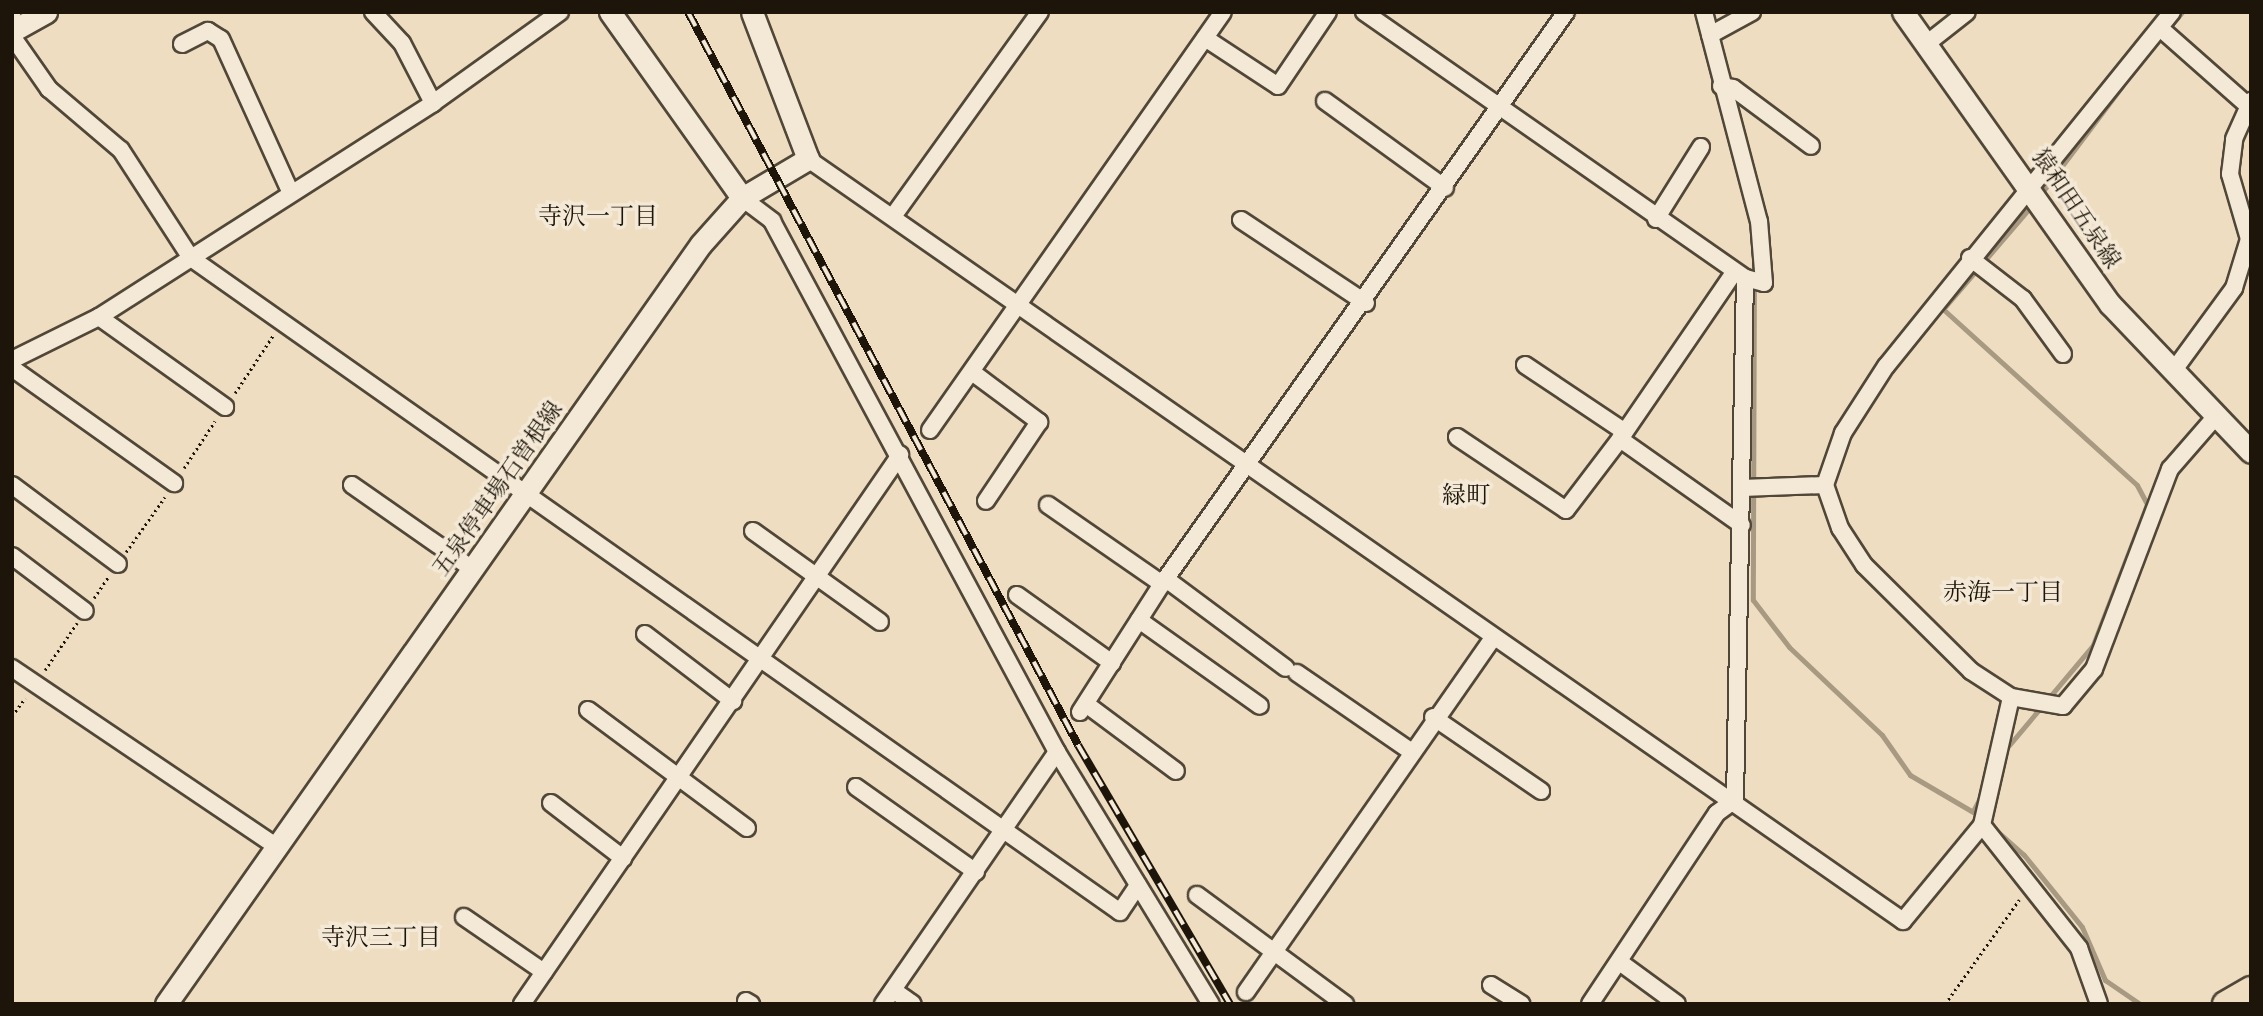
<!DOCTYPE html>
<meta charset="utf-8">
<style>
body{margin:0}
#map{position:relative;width:2263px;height:1016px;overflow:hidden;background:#eeddc0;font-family:"IM FELL Double Pica","Noto Serif JP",serif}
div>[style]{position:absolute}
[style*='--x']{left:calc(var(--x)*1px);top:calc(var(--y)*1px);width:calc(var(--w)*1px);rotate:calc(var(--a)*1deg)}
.stream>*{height:5px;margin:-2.5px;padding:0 2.5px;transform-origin:2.5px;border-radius:2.5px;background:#a79982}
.path>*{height:2.5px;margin-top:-1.25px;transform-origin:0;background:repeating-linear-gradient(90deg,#1d150a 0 2px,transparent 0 5.5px)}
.roads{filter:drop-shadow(2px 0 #514738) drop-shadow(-2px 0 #514738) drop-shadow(0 2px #514738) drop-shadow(0 -2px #514738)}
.street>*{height:16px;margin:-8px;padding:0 8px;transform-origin:8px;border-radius:8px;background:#f4e9d6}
.secondary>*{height:21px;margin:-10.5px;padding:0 10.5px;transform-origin:10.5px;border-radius:10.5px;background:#f4e9d6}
.primary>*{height:24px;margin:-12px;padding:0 12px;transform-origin:12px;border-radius:12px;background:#eeddc0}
.rail>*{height:8px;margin-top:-4px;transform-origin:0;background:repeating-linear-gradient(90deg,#f4e9d6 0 16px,#1d150a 0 32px);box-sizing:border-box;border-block:2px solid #1d150a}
span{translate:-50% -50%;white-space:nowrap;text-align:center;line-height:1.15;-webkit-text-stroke:7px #f4e9d6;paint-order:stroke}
.street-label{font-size:23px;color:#1d150a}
.neighbourhood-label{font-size:24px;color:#1d150a}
.frame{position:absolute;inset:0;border:14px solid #1d150a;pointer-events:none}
</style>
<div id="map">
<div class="stream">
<i style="--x:1696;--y:12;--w:76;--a:75.6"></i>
<i style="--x:2170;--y:26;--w:18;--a:-49"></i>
<i style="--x:2040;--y:195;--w:136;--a:-53"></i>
<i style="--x:1754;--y:258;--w:342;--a:90.2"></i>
<i style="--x:1753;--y:600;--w:59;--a:52.5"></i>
<i style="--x:1789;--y:647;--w:128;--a:43.4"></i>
<i style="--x:1882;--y:735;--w:49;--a:55"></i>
<i style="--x:1910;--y:775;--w:81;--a:30.4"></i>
<i style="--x:2005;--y:750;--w:137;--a:-50"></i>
<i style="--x:2093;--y:645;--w:151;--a:-69"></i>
<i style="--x:2147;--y:504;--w:21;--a:-118"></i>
<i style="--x:2137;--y:485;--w:262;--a:-137.8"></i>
<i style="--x:1943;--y:309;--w:140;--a:-49.4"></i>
<i style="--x:1973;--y:811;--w:21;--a:-62"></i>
<i style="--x:1990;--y:825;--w:45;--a:41.4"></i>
<i style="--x:2024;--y:855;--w:92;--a:51.1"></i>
<i style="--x:2082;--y:927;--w:58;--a:66.5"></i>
<i style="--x:2105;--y:980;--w:42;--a:34.4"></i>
</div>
<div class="path">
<i style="--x:235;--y:393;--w:71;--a:-56.5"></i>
<i style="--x:184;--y:468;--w:56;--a:-56.6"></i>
<i style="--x:126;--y:552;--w:67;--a:-54.7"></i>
<i style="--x:94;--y:598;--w:25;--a:-56"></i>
<i style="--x:45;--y:670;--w:57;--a:-55.8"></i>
<i style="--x:12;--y:716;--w:22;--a:-54"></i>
<i style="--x:1945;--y:1004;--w:128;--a:-54.6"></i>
</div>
<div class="roads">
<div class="street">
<i style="--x:373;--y:12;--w:42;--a:46.9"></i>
<i style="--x:402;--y:43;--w:68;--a:62.7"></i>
<i style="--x:1364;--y:12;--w:465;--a:34.9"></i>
<i style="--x:1745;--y:278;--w:522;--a:91.1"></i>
<i style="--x:1704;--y:12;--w:216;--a:75.3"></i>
<i style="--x:1759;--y:221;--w:62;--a:85.4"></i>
<i style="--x:1764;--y:283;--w:20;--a:-165"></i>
<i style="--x:2172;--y:12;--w:455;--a:128.9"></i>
<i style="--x:1886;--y:366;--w:80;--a:122.7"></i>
<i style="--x:1843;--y:433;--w:55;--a:109.1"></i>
<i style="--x:1825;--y:485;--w:46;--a:70.8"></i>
<i style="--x:1840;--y:528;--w:44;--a:57"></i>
<i style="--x:1864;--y:565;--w:151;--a:44.7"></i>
<i style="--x:1971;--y:671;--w:48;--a:33"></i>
<i style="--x:2011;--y:697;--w:53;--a:9.8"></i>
<i style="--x:2063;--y:706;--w:48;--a:-50"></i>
<i style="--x:2094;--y:669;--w:214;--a:-69.2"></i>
<i style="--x:2170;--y:469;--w:70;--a:-49"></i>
<i style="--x:12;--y:13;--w:1;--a:-45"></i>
<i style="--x:2160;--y:28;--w:116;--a:41.5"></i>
<i style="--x:1710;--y:35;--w:48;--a:-28.7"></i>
<i style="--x:12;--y:36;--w:65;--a:55.1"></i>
<i style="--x:49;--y:89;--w:94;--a:40.3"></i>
<i style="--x:121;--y:150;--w:129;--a:57.1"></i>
<i style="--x:191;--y:258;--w:1136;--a:35.14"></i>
<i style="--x:1120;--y:912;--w:32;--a:-56"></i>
<i style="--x:1205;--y:38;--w:87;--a:33.3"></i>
<i style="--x:1278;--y:86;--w:89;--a:-56"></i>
<i style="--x:182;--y:44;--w:29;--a:-27"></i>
<i style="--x:208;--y:31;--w:15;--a:32"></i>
<i style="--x:221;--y:39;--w:169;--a:65.6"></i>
<i style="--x:1925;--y:45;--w:53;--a:-38.2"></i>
<i style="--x:1721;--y:86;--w:12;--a:9"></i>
<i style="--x:1733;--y:88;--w:97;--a:36.6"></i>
<i style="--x:1325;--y:101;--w:148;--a:35.9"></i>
<i style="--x:808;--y:159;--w:1334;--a:34.83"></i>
<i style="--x:1903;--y:921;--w:124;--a:-50.5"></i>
<i style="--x:1982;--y:825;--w:131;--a:-77.2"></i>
<i style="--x:742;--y:198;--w:38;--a:37"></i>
<i style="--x:772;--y:221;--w:603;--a:61.78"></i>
<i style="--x:1057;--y:752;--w:295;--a:58.6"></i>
<i style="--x:894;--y:215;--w:250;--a:-54.3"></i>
<i style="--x:1656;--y:219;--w:85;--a:-58"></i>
<i style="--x:1241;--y:220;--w:150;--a:33.6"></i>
<i style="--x:1970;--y:258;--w:67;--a:37.7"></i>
<i style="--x:2023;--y:299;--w:68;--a:54"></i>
<i style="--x:1733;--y:274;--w:200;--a:124.4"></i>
<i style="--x:1620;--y:439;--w:149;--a:35.2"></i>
<i style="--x:99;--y:317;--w:155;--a:35.5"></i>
<i style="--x:12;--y:360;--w:97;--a:-26.3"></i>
<i style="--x:99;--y:317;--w:397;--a:-32.6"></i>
<i style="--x:433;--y:103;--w:156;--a:-35.6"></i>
<i style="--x:1525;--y:365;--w:120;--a:33.8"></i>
<i style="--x:12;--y:368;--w:199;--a:35.4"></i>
<i style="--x:2174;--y:370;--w:102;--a:-53.8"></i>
<i style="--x:2234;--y:288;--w:51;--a:-73"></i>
<i style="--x:2249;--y:239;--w:68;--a:-106.3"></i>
<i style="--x:2230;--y:174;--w:35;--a:-83"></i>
<i style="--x:2234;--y:139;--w:42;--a:-65.9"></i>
<i style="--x:972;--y:372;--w:84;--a:36.7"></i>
<i style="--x:1039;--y:422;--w:95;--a:123.9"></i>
<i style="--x:930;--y:430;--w:510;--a:-54.97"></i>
<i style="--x:1457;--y:437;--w:131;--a:33.8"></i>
<i style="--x:1566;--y:510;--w:89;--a:-52.7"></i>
<i style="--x:12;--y:485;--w:132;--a:36.7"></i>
<i style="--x:352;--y:485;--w:149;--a:34.9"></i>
<i style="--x:1742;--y:488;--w:83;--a:-2.1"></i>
<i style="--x:1048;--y:505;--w:139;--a:34.7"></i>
<i style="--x:753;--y:531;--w:156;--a:35.6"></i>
<i style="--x:12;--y:556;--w:91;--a:37"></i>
<i style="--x:1166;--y:579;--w:149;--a:36.6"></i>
<i style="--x:1017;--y:595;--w:117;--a:35.6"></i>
<i style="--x:1139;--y:620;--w:148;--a:35.4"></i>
<i style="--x:645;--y:634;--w:111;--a:37.3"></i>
<i style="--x:12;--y:668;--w:322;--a:34"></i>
<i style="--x:1297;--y:673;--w:136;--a:34.5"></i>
<i style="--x:1086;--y:704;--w:112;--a:36.7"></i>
<i style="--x:588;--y:710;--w:198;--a:36.6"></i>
<i style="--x:1080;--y:712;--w:152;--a:-57.4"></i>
<i style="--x:1162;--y:584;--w:700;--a:-54.77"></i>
<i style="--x:1433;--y:717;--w:131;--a:34.4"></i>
<i style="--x:856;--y:787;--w:147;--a:35.3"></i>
<i style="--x:551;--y:803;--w:91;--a:37.4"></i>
<i style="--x:1982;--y:825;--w:157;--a:51.7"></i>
<i style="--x:2079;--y:948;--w:59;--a:70.3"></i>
<i style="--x:1197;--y:895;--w:184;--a:36.4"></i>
<i style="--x:464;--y:917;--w:97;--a:34.5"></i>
<i style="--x:1621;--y:963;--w:69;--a:36.2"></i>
<i style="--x:1491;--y:985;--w:36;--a:32"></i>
<i style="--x:893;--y:990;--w:24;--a:35"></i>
<i style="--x:1246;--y:992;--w:432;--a:-55.1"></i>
<i style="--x:746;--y:1001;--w:6;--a:31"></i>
<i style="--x:522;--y:1004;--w:667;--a:-55.45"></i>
<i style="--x:883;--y:1004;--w:306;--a:-55.4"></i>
<i style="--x:1590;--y:1004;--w:229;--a:-56.4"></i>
<i style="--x:1717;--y:813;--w:22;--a:-36"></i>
</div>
<div class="secondary">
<i style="--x:610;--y:12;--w:228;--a:54.6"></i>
<i style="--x:1903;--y:12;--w:358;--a:54.7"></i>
<i style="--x:2110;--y:304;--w:204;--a:46.4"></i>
<i style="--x:12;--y:31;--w:39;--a:-29"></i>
<i style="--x:166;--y:1004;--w:929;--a:-54.86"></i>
<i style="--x:701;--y:244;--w:62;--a:-48.3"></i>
<i style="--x:742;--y:198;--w:77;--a:-30.6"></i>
<i style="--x:808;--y:159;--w:157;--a:-110.9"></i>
</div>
<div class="primary">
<i style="--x:2225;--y:1004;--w:30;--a:-30"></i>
</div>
</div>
<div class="rail">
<i style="--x:688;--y:12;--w:830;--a:61.98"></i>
<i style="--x:1078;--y:745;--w:300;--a:59.6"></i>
</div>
<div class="street-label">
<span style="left:2076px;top:209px;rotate:56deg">猿和田五泉線</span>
<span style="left:498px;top:489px;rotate:-55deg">五泉停車場石曽根線</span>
</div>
<div class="neighbourhood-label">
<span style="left:598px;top:217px">寺沢一丁目</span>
<span style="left:1466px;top:496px">緑町</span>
<span style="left:2003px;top:593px">赤海一丁目</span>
<span style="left:381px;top:938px">寺沢三丁目</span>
</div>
<div class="frame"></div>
</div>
